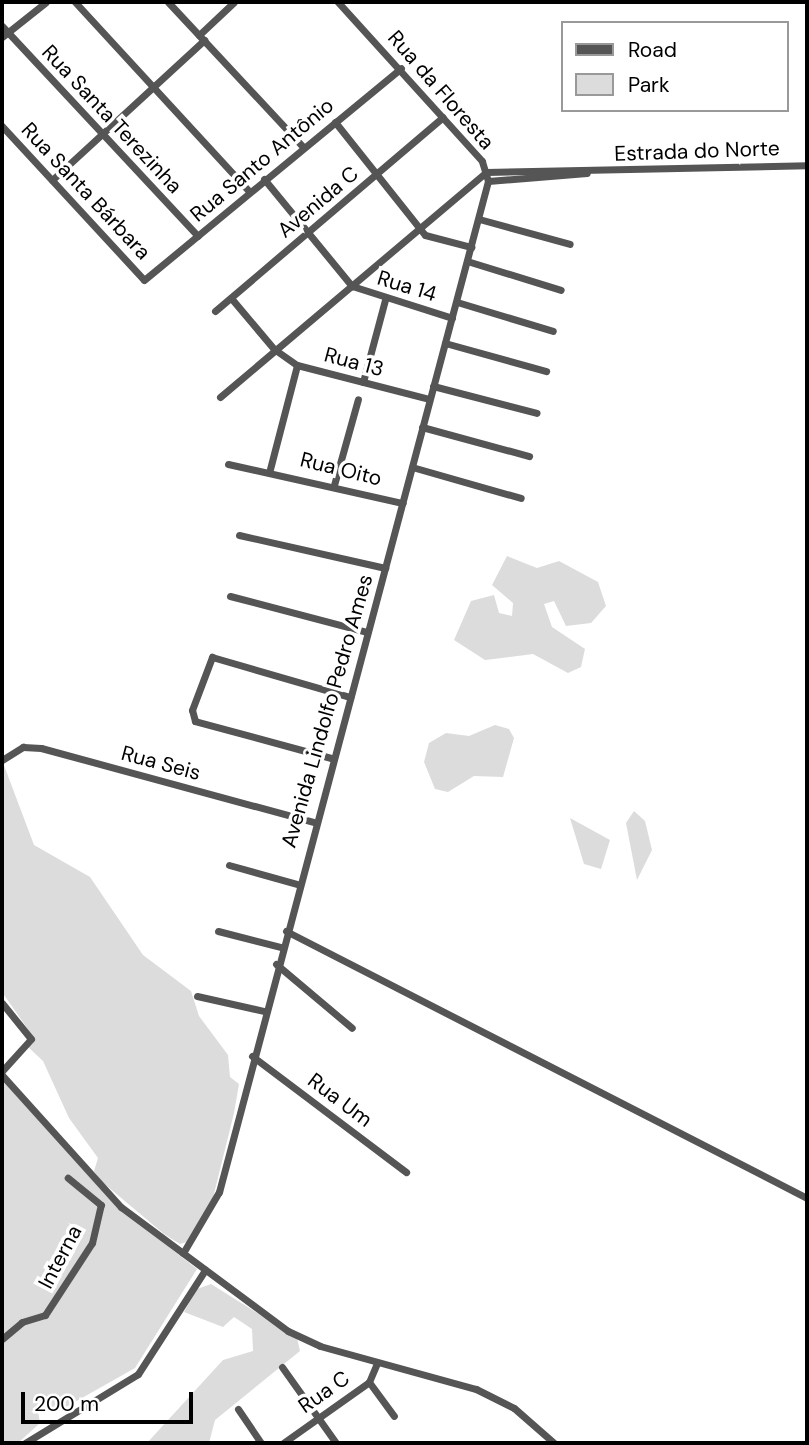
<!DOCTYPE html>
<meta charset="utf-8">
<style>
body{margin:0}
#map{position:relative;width:809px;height:1445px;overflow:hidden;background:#fff;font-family:"DM Sans",sans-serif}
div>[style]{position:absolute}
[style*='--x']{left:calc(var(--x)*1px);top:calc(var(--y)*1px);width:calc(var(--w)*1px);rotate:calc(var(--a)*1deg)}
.green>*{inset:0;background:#dcdcdc}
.minor>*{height:7px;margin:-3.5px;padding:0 3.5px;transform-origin:3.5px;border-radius:3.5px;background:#555}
span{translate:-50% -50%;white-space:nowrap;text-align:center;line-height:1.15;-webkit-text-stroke:7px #fff;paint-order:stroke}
.street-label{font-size:21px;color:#000}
.frame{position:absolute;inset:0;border:4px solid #000;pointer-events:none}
.legend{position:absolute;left:561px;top:21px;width:228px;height:91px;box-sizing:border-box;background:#fff;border:2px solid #999;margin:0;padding:9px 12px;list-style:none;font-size:21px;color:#000}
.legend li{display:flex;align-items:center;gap:14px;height:35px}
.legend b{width:35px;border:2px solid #999}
.scale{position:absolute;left:21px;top:1392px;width:172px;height:32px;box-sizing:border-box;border:4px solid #000;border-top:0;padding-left:9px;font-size:21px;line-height:24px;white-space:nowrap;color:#000;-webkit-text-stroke:5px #fff;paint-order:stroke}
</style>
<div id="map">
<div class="green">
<i style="clip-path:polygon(507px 556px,537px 568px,559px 561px,598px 582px,606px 606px,591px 623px,566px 626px,554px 601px,544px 604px,552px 627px,585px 649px,581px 667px,568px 673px,533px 654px,485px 660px,454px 640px,471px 601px,494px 595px,499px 613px,512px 616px,513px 603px,492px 585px)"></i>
<i style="clip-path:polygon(495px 725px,509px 729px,514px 738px,503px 777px,474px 776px,448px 792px,435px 789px,424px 762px,429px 743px,446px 733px,469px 736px)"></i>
<i style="clip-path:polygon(2px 760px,34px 845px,90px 877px,143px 955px,191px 991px,199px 1016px,228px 1055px,230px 1077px,239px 1084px,234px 1113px,212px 1202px,190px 1241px,180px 1244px,164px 1234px,101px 1181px,94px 1171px,98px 1158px,69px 1118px,43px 1061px,27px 1046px,34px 1038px,2px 992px)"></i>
<i style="clip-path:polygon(634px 811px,645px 821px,652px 850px,637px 880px,626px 823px)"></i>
<i style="clip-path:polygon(570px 818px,610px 840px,601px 869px,584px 864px)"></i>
<i style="clip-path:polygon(2px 1077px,119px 1208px,197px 1269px,135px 1368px,59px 1411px,38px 1411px,40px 1423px,18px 1443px,2px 1443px)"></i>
<i style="clip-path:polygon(211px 1284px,297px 1338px,300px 1351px,215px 1420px,209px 1443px,147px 1443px,223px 1360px,253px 1351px,252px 1329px,234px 1317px,223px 1327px,184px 1312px,197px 1289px)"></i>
</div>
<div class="minor">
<i style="--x:75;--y:2;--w:257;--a:47.4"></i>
<i style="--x:168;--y:2;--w:198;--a:47"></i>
<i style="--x:2;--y:26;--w:287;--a:47"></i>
<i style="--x:199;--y:35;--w:48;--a:-43.3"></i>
<i style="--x:2;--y:37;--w:56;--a:-38.5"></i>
<i style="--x:335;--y:122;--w:144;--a:51.5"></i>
<i style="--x:425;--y:235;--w:48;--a:14.6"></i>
<i style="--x:2;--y:126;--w:209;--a:47.3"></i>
<i style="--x:144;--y:280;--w:333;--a:-39.5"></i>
<i style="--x:486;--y:172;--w:321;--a:-1.2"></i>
<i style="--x:264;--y:179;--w:139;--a:50.6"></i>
<i style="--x:352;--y:286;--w:105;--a:17.7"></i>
<i style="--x:52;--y:180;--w:207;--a:-42.6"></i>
<i style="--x:488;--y:181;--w:99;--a:-4.6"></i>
<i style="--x:479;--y:219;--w:94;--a:15.4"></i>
<i style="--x:467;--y:261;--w:98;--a:17.1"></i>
<i style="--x:231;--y:298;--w:67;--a:49.9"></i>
<i style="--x:274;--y:349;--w:28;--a:35"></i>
<i style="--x:297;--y:365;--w:136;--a:14.4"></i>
<i style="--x:457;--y:302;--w:100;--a:16.8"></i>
<i style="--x:215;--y:311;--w:299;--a:-40.4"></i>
<i style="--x:445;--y:343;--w:105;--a:15.5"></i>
<i style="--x:363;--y:382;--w:85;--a:-75"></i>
<i style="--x:433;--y:386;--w:107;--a:14.6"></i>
<i style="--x:220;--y:397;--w:348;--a:-40.2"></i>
<i style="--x:422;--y:427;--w:111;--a:15.2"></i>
<i style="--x:228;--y:464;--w:179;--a:12.6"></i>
<i style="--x:412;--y:467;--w:113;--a:15.9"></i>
<i style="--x:270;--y:469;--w:107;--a:-75.4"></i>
<i style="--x:334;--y:485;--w:89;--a:-74.4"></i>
<i style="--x:239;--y:535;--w:150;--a:12.7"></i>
<i style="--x:230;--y:596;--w:142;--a:14.7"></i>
<i style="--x:331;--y:758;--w:141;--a:-164.8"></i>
<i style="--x:195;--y:721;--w:11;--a:-105"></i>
<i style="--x:192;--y:710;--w:57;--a:-69.3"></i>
<i style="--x:212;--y:657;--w:144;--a:16.2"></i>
<i style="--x:2;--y:760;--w:25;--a:-32"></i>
<i style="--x:23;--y:747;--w:18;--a:3"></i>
<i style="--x:41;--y:748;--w:282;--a:15.2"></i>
<i style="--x:229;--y:865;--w:71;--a:15.6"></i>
<i style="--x:218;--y:931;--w:65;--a:14.3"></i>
<i style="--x:286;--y:931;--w:585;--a:27.13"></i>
<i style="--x:276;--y:964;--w:99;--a:40.1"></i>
<i style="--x:197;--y:996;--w:69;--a:12.6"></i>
<i style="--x:2;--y:1003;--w:46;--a:51.1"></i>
<i style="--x:31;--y:1039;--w:43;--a:132.2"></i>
<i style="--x:252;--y:1056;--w:193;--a:37"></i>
<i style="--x:2;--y:1075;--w:178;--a:48"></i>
<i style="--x:121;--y:1207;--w:208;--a:36.6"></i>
<i style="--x:288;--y:1331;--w:35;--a:25"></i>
<i style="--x:320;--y:1346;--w:162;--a:15.4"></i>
<i style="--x:476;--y:1389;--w:42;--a:26.6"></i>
<i style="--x:514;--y:1408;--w:53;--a:41.2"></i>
<i style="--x:183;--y:1253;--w:71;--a:-59.5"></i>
<i style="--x:219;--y:1192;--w:1046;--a:-75.1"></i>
<i style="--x:488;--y:181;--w:21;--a:-107"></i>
<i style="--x:482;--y:161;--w:215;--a:-132.2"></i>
<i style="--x:2;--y:1339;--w:26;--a:-40"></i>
<i style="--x:22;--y:1322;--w:24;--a:-17"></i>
<i style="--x:45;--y:1315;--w:86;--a:-56.9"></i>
<i style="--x:92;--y:1243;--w:39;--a:-77"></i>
<i style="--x:101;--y:1205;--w:43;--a:-140.7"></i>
<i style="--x:282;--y:1367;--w:93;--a:54.6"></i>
<i style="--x:369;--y:1382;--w:42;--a:53.7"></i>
<i style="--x:238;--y:1409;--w:41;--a:55.9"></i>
<i style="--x:25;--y:1443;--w:132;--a:-31.4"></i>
<i style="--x:138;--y:1374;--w:124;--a:-57.2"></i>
<i style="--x:283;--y:1443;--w:105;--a:-35.3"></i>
<i style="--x:369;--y:1382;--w:21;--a:-67"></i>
</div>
<div class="street-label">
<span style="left:441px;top:90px;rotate:49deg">Rua da Floresta</span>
<span style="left:112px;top:119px;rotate:47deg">Rua Santa Terezinha</span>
<span style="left:697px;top:151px;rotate:-2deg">Estrada do Norte</span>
<span style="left:262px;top:160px;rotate:-40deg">Rua Santo Antônio</span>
<span style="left:86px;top:191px;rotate:47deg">Rua Santa Bárbara</span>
<span style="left:318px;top:202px;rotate:-40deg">Avenida C</span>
<span style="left:407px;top:286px;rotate:17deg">Rua 14</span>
<span style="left:354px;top:362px;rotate:15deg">Rua 13</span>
<span style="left:341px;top:469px;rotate:14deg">Rua Oito</span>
<span style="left:327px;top:711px;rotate:-74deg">Avenida Lindolfo Pedro Ames</span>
<span style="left:161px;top:763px;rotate:15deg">Rua Seis</span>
<span style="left:340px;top:1100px;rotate:37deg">Rua Um</span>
<span style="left:60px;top:1257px;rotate:-62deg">Interna</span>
<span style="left:324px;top:1392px;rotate:-35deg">Rua C</span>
</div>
<div class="frame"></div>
<ul class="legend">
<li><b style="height:9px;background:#555"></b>Road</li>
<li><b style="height:19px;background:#dcdcdc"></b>Park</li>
</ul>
<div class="scale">200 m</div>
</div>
